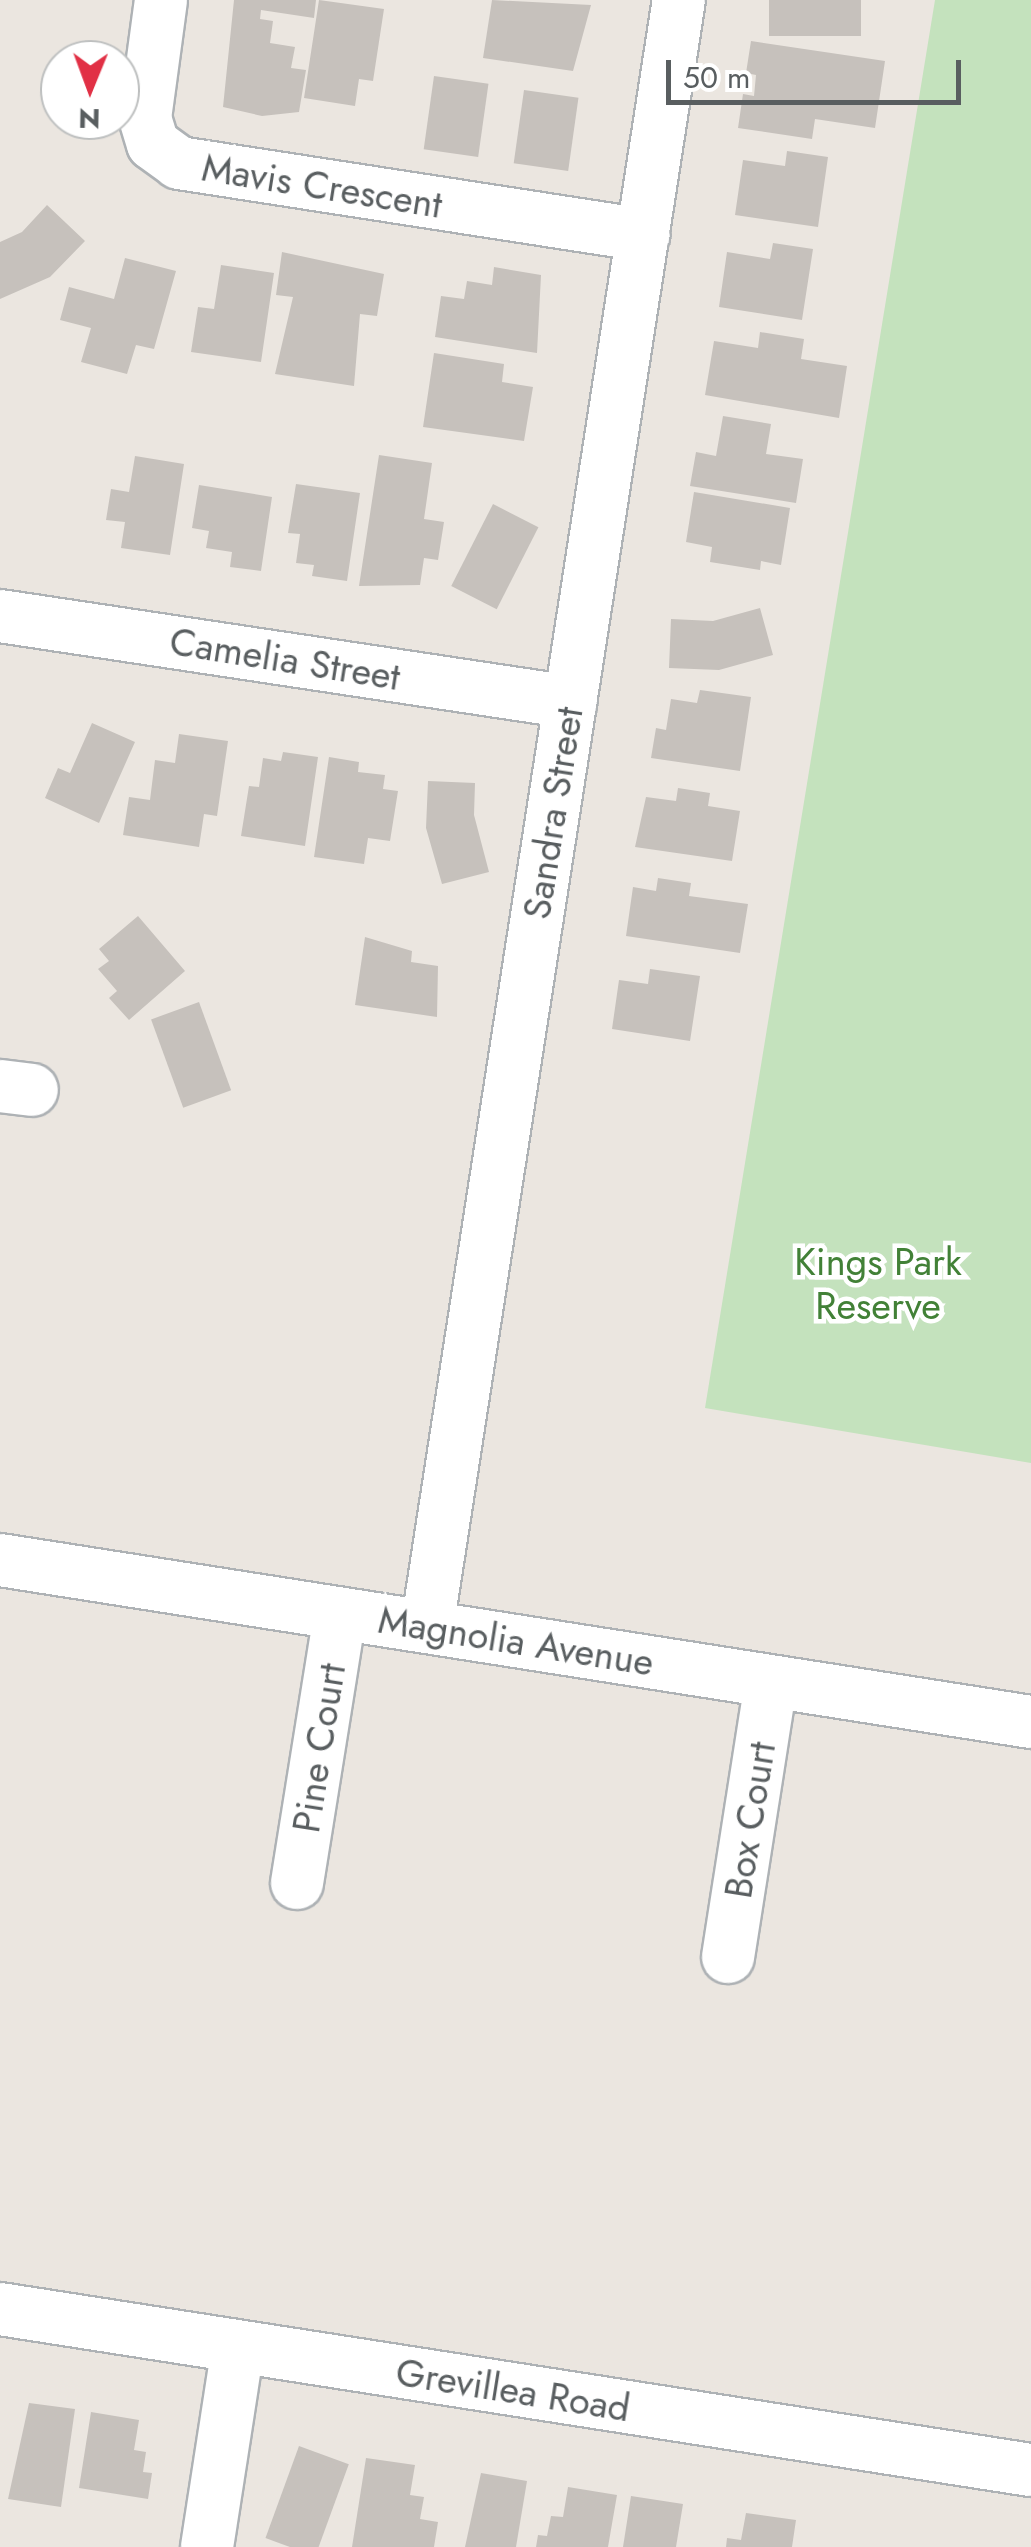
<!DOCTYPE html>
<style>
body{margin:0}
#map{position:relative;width:1031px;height:2547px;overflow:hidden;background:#ebe6e0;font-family:Jost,sans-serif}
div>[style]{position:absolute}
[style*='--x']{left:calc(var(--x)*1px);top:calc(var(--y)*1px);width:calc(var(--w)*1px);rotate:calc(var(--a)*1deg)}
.green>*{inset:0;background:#c4e2bd}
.building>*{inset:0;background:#c6c1bc;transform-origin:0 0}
.roads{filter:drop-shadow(2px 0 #aeb2b5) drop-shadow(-2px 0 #aeb2b5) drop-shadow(0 2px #aeb2b5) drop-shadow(0 -2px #aeb2b5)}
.minor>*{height:52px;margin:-26px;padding:0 26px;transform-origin:26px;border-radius:26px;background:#fff}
span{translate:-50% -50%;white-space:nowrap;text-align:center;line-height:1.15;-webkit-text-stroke:9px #fff;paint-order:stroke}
.street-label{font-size:38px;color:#595e60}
.park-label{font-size:38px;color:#428137}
.north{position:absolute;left:40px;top:40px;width:100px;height:100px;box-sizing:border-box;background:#fff;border:2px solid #bdbfbf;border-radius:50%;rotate:181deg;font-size:28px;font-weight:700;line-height:40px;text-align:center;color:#595e60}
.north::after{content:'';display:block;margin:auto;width:35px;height:45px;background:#e13045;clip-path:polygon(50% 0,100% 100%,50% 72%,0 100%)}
.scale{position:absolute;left:666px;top:60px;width:295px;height:45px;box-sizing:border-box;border:5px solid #595e60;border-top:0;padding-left:12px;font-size:30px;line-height:35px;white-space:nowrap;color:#595e60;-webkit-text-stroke:8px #fff;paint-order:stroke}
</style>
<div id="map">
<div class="green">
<i style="clip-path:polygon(935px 0,1031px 0,1031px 1463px,705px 1408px)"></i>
</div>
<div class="building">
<i style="clip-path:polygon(234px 0,316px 0,314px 18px,261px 10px,260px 19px,273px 21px,270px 43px,295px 47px,291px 68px,306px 70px,299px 112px,262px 116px,223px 107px)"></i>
<i style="clip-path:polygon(319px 0,384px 9px,373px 81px,359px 79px,355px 106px,304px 98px)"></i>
<i style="clip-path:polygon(492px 0,591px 5px,573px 71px,483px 58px)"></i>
<i style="left:769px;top:0;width:92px;height:36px"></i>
<i style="clip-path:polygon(751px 41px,885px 61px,875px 128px,815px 119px,812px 139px,738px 128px,743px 94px,754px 96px,756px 75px,746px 73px)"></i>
<i style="left:434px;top:76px;width:55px;height:74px;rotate:8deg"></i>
<i style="left:524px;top:90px;width:55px;height:74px;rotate:8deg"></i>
<i style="clip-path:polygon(787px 151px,828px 157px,818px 227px,735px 215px,743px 160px,785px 166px)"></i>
<i style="clip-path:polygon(47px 205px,85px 241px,50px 277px,0 299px,0 242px,22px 232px)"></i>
<i style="clip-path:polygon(773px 243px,813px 249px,802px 320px,719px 307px,727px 252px,770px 259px)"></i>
<i style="clip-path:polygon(282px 252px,384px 274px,377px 316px,360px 314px,354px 386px,275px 374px,293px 297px,276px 295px)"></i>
<i style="clip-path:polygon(125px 258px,176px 271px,154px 349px,136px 345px,127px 374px,81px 362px,91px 328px,60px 320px,69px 287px,114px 299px)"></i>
<i style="clip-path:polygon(221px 265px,274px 273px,261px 362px,191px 352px,198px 307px,214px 309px)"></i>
<i style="clip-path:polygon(494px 267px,541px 275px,537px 353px,435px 337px,441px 296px,464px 299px,467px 281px,492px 285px)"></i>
<i style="clip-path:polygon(760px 332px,804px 339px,801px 359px,847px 366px,839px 418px,705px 395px,714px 341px,758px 348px)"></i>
<i style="clip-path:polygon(434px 353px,504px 364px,502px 382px,533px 387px,524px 441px,423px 427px)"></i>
<i style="clip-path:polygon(723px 416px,771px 424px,766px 454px,803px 459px,796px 503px,690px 486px,696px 452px,716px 456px)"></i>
<i style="clip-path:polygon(379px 455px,432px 463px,424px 519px,444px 522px,438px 560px,424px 558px,420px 585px,359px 586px)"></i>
<i style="clip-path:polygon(135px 456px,184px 464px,170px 555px,121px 548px,125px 522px,106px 520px,111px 489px,129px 492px)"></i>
<i style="clip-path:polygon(296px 484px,360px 493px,347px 581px,312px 576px,314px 565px,296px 563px,300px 534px,288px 533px)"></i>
<i style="clip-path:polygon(199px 485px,272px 497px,261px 571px,230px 567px,232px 552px,206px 548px,209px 531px,192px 528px)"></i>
<i style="clip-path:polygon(694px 492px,790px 508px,781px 565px,761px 561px,760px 570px,710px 562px,712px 547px,686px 542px)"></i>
<i style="left:493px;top:504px;width:51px;height:92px;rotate:27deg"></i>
<i style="clip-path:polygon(760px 608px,773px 655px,719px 670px,669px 668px,671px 619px,713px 621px)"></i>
<i style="clip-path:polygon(700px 690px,751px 697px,740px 771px,651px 758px,656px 728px,666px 730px,671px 699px,697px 703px)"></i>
<i style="clip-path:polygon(92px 723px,135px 742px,99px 823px,45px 798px,58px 768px,70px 773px)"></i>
<i style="clip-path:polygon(179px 734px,228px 741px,217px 816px,204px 814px,199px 847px,123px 835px,129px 797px,150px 800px,155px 760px,175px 763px)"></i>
<i style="clip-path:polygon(283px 752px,318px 757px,305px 846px,241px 836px,249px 786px,259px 787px,263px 758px,281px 761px)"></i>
<i style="clip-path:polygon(329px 757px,359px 762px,358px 772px,385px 775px,383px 789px,398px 791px,390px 841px,368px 838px,364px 864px,314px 857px)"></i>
<i style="clip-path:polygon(428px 781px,475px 783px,474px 815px,489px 872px,442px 884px,426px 828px)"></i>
<i style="clip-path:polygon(678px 788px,710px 793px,708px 806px,740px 811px,732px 861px,635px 847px,646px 797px,676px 801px)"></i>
<i style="clip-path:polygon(658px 878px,691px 883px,689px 896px,748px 904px,740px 953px,626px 936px,633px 887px,656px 891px)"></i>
<i style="clip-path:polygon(138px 916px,185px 971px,129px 1020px,109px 998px,117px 991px,98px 969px,109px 961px,99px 949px)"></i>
<i style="clip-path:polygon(365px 937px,412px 951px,411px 962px,438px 966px,437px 1017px,355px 1005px)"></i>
<i style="clip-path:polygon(650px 969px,700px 976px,690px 1041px,612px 1029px,619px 980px,648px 984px)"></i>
<i style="left:199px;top:1002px;width:94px;height:51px;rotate:70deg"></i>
<i style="clip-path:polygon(29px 2403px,75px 2409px,61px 2507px,8px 2499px)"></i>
<i style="clip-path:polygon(91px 2412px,139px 2420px,134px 2450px,146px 2452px,143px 2472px,152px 2473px,148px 2499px,79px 2488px)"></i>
<i style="left:299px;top:2446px;width:53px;height:98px;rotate:20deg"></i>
<i style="clip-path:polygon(366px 2458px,415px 2465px,410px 2495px,424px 2497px,420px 2519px,438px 2522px,434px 2547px,352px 2547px)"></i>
<i style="clip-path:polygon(481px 2473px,527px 2481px,516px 2547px,465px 2547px)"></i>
<i style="clip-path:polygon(568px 2487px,617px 2495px,608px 2547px,536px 2547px,538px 2535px,547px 2536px,551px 2516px,563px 2517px)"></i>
<i style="clip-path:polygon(631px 2496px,683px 2504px,676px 2547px,623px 2547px)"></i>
<i style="clip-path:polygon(746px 2513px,796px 2520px,792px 2547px,726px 2547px,727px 2538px,741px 2540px)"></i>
</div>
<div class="roads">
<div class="minor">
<i style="--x:161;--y:0;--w:119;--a:97.7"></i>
<i style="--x:145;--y:118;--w:27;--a:73"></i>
<i style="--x:153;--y:144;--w:32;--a:36"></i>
<i style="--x:179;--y:163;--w:470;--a:8.8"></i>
<i style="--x:0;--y:616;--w:577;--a:8.57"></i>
<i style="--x:0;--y:1086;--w:32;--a:7"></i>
<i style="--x:0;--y:1560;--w:1044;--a:8.93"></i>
<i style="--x:427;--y:1627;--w:1646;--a:-81.2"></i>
<i style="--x:297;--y:1883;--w:272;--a:-80.9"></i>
<i style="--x:728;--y:1957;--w:278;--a:-81.1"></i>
<i style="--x:0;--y:2309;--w:1043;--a:8.88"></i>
<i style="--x:207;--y:2547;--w:202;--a:-81.2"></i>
</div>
</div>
<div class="street-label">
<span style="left:322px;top:186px;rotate:9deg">Mavis Crescent</span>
<span style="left:285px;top:659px;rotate:9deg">Camelia Street</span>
<span style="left:553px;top:813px;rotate:-81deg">Sandra Street</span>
<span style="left:516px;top:1641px;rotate:9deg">Magnolia Avenue</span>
<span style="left:319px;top:1748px;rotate:-81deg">Pine Court</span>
<span style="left:750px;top:1820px;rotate:-81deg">Box Court</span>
<span style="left:513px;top:2390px;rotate:9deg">Grevillea Road</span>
</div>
<div class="park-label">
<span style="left:878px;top:1284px">Kings Park<br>Reserve</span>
</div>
<div class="north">N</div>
<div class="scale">50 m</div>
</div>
